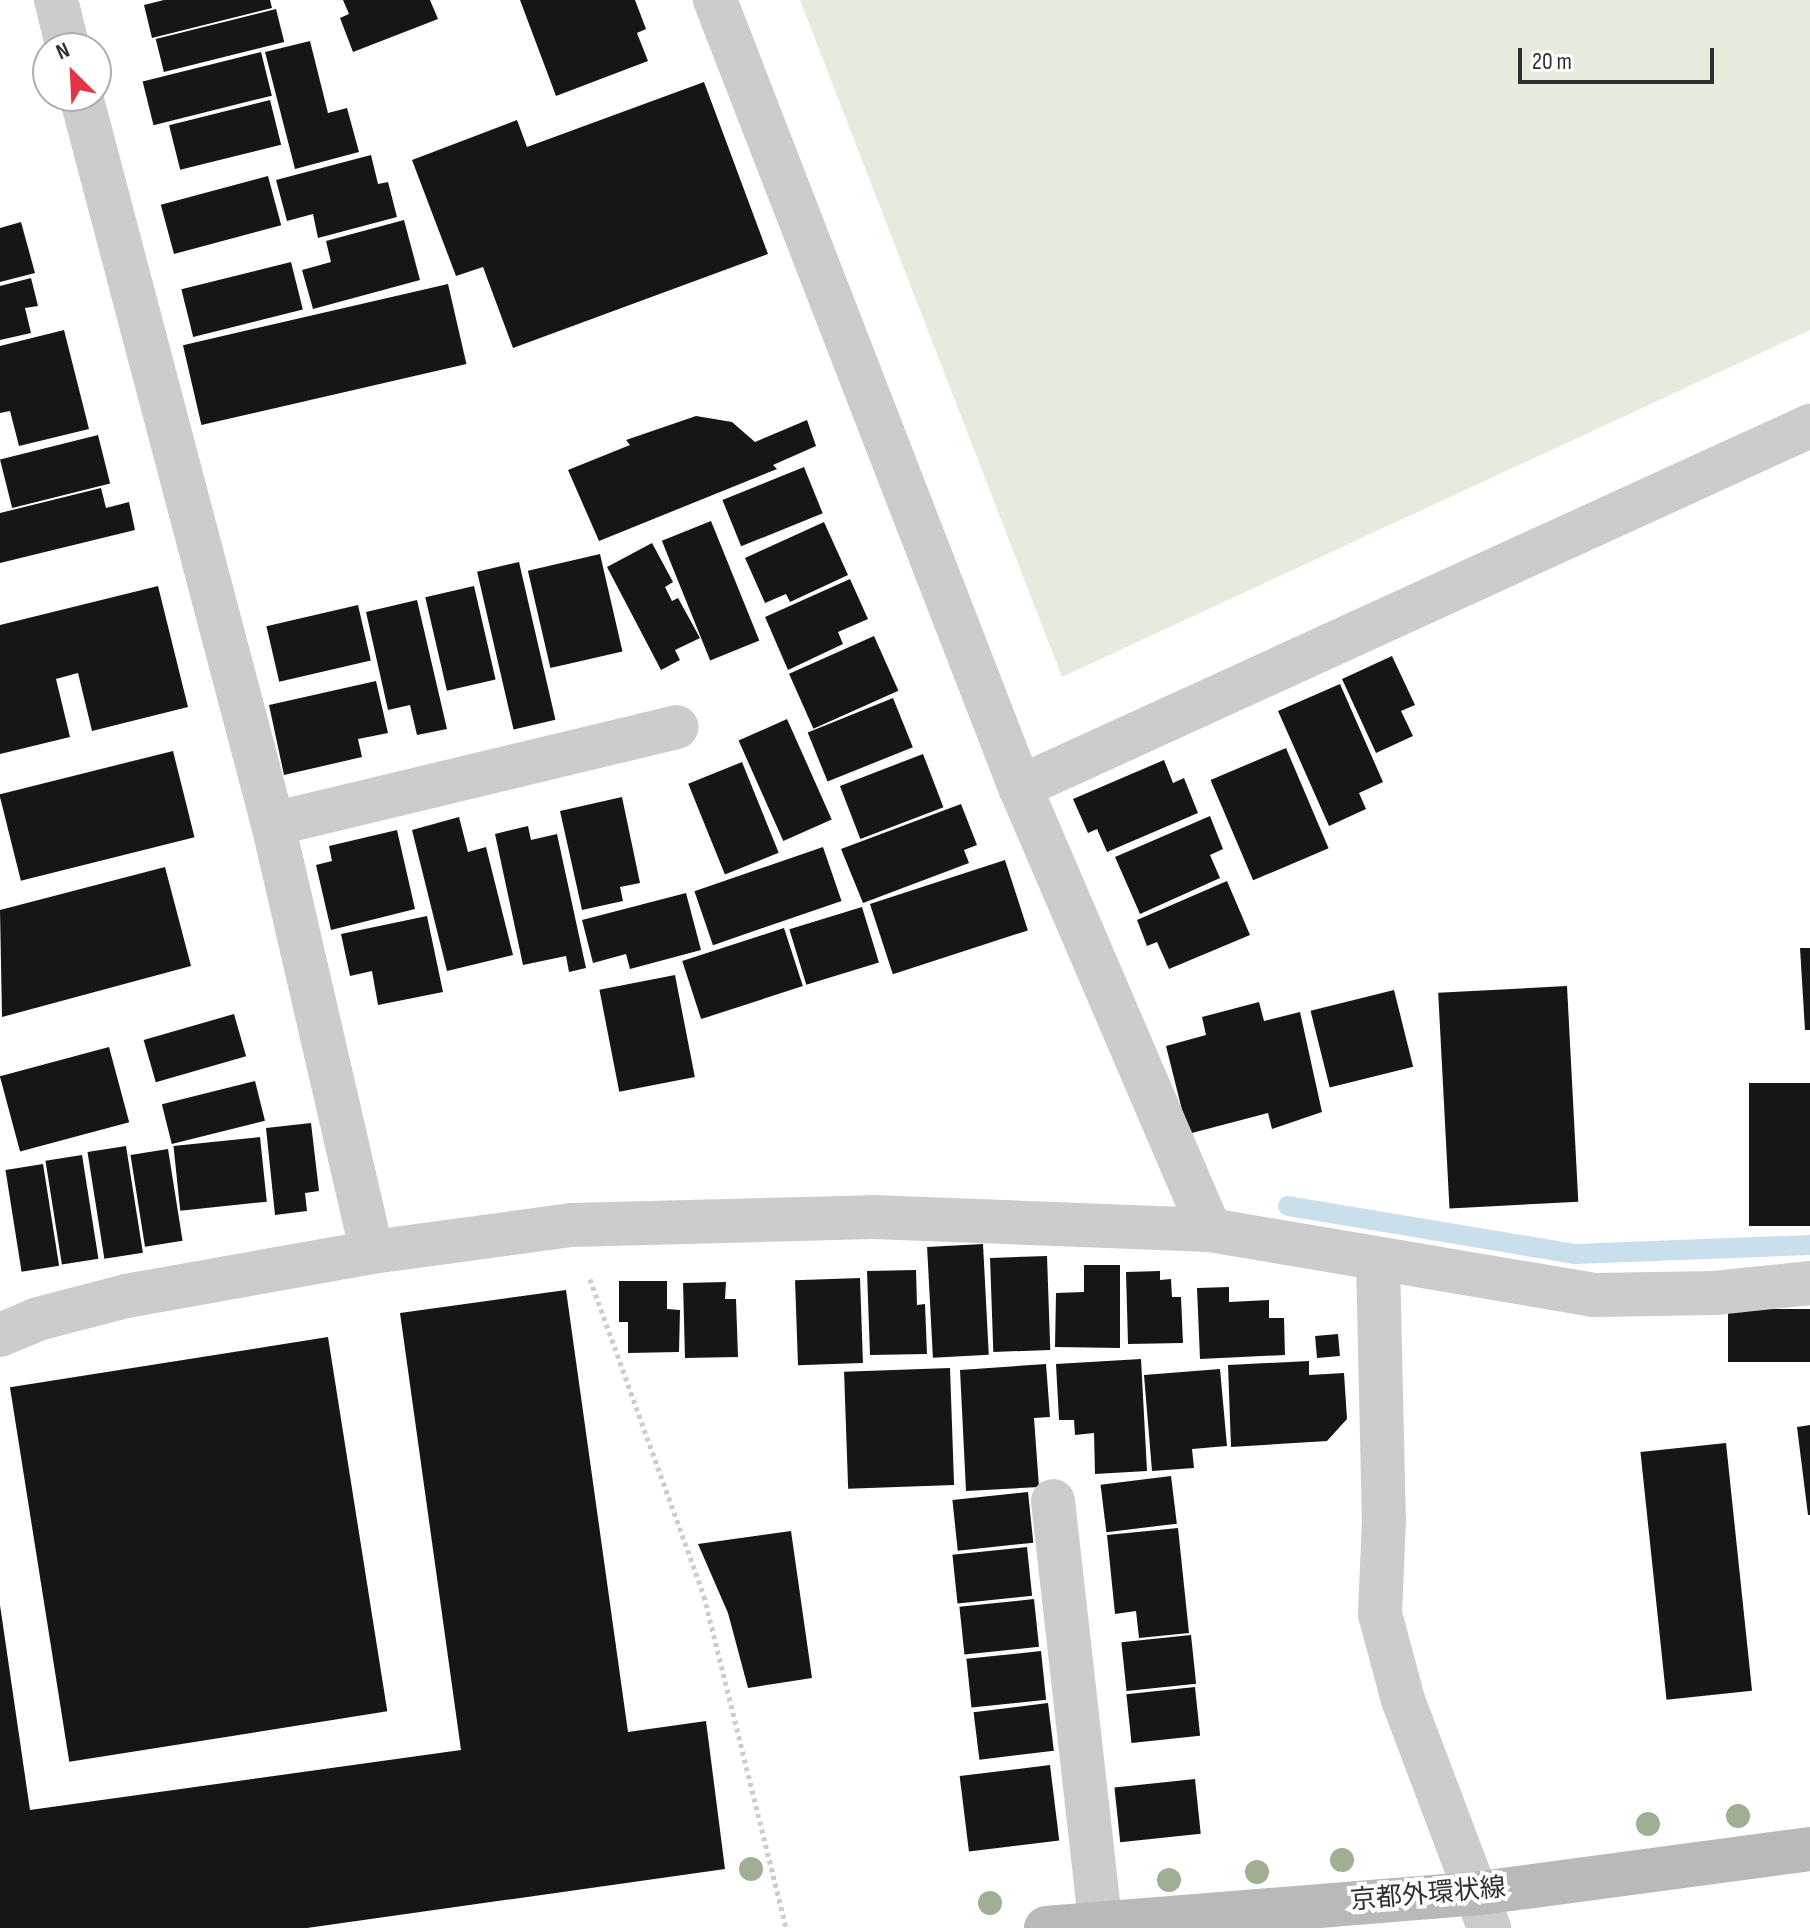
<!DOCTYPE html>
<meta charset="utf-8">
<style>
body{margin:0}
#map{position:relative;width:1810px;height:1928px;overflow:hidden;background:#fff;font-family:"Sofia Sans Condensed","Noto Sans JP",sans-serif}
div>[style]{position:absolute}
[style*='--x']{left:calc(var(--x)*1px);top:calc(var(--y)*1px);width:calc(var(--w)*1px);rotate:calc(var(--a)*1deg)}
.green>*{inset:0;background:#e5ecdd}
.stream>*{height:20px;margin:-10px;padding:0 10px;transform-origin:10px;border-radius:10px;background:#c9dfec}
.building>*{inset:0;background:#161616;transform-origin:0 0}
.path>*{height:5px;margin-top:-2.5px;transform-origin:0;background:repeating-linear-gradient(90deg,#ccc 0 4px,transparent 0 8px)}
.minor>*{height:44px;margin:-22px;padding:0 22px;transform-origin:22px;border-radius:22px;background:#ccc}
.secondary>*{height:44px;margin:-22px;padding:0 22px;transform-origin:22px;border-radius:22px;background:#b9b9b9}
.trees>*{width:24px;height:24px;margin:-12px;border-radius:50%;background:#a0ae94}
span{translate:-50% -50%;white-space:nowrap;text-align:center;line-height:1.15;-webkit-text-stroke:8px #fff;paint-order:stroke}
.street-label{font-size:26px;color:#2f2f2f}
.north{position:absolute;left:32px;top:32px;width:80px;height:80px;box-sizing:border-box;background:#fff;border:2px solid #acacac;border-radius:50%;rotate:336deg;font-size:22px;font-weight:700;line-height:32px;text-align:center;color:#2f2f2f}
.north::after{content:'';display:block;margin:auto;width:28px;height:36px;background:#e43343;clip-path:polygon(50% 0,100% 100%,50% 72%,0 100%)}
.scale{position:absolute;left:1518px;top:48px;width:196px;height:36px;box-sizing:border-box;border:4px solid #2f2f2f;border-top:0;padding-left:10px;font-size:24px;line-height:28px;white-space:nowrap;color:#2f2f2f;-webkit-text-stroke:6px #fff;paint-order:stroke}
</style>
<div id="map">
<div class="green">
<i style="clip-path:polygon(800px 0,1810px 0,1810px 330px,1062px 677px)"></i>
</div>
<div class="stream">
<i style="--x:1288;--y:1206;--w:291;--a:9.5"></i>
<i style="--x:1575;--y:1254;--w:235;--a:-2.2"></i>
</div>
<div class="building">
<i style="clip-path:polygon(164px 0,270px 0,272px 8px,152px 38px,144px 5px)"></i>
<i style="clip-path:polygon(343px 0,430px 0,438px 19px,353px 52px,340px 18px,349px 14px)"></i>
<i style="clip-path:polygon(520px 0,635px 0,646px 29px,637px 33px,648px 61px,556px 96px)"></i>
<i style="left:276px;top:9px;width:34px;height:124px;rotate:76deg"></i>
<i style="clip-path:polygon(310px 41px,328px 113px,347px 108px,359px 152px,295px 169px,265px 52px)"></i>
<i style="left:261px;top:52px;width:45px;height:122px;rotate:76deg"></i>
<i style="clip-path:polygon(704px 82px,768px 254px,513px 348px,483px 267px,456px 276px,412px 160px,517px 120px,527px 147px)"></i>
<i style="left:270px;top:100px;width:46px;height:104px;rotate:76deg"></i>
<i style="clip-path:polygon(371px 155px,378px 184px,388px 182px,397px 217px,318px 238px,313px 214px,287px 221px,276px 180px)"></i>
<i style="left:268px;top:176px;width:51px;height:111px;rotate:75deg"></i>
<i style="clip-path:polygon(404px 220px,420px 280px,313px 309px,302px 270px,331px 262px,326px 241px)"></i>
<i style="clip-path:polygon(21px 222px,35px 273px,0 282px,0 228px)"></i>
<i style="left:291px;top:262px;width:49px;height:113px;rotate:76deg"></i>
<i style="clip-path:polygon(31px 278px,38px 306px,25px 308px,31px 333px,0 340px,0 286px)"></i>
<i style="left:448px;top:284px;width:82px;height:272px;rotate:77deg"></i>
<i style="clip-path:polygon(64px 330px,89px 429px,19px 446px,10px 411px,0 413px,0 346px)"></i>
<i style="clip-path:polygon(696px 416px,732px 422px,755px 442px,807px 420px,816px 446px,773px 465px,777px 469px,599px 541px,568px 470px,630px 445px,626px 440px)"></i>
<i style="left:98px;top:435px;width:50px;height:101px;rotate:76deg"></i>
<i style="left:804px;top:467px;width:50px;height:88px;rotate:68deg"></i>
<i style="clip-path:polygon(101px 488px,106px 508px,129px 502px,135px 530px,0 563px,0 513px)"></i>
<i style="left:711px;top:521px;width:129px;height:53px;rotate:68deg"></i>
<i style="clip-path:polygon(824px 522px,848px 575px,790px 602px,786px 594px,765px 603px,745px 558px)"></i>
<i style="clip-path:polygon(652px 543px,673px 582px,665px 587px,672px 601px,678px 598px,700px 638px,675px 650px,680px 660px,661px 670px,607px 567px)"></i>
<i style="left:600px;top:554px;width:100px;height:74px;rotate:77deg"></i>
<i style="left:519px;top:562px;width:162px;height:43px;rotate:77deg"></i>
<i style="clip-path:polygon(850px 579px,868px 619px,838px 632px,843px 644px,788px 670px,765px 617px)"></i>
<i style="clip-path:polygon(158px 586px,188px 707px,92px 731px,78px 673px,56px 679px,70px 737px,0 754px,0 625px)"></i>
<i style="left:474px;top:586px;width:96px;height:50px;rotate:77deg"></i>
<i style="clip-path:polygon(417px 600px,447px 729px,417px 735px,410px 705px,388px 710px,366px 612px)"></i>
<i style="left:358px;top:605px;width:57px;height:94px;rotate:77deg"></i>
<i style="left:874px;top:636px;width:60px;height:93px;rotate:66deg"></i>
<i style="clip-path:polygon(1392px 656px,1415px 705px,1401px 711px,1413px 736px,1376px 753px,1342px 679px)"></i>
<i style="clip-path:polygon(376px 681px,388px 733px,358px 739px,362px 757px,284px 775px,269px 705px)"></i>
<i style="clip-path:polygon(1340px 684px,1383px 782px,1359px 793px,1366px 809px,1329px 826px,1278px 711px)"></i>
<i style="left:893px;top:698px;width:53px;height:92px;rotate:68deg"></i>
<i style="left:787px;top:719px;width:110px;height:53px;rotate:66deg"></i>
<i style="left:1286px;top:748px;width:109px;height:82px;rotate:67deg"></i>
<i style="left:173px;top:751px;width:89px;height:179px;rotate:76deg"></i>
<i style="left:923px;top:754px;width:57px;height:89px;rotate:69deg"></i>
<i style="clip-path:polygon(1164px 760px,1173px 783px,1184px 778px,1198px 813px,1107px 852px,1097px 829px,1088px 833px,1073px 799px)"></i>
<i style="left:742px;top:762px;width:98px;height:58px;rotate:68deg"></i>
<i style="clip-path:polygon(622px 797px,640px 883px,620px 887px,623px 901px,582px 910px,560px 811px)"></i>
<i style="clip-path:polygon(961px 804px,977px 845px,964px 850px,969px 863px,863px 903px,841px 849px)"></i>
<i style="clip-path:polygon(1210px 816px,1223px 849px,1210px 855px,1220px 878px,1140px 914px,1115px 857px)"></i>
<i style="clip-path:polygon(459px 817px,468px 852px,486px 847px,513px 955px,447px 971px,412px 830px)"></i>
<i style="clip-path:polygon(528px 826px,531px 840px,557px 834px,586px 968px,569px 972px,566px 956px,523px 965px,495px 834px)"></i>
<i style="clip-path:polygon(397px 830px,415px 909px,331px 930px,316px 865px,332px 861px,329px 846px)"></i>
<i style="left:823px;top:847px;width:57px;height:136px;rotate:71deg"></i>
<i style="left:1005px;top:860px;width:74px;height:142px;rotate:72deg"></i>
<i style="clip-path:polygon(165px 867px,191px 966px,2px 1017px,0 910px)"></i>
<i style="clip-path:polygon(1227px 881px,1250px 935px,1169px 969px,1157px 942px,1147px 946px,1137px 920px)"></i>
<i style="clip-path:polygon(686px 893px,701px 950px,630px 969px,626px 954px,593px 963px,582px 920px)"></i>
<i style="left:862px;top:907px;width:58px;height:76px;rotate:73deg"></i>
<i style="clip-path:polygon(427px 916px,443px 992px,378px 1005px,372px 971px,350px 976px,341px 934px)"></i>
<i style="left:784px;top:928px;width:61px;height:107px;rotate:72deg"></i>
<i style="clip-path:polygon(1800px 948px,1810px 948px,1810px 1030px,1805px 1030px)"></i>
<i style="left:675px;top:975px;width:104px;height:77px;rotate:79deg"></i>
<i style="left:1567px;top:986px;width:216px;height:129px;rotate:87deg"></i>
<i style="left:1394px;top:990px;width:79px;height:86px;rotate:76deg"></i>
<i style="clip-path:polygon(1259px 1002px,1264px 1021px,1300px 1012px,1322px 1112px,1272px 1129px,1268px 1113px,1188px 1134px,1166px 1046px,1206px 1035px,1202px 1017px)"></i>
<i style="left:234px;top:1014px;width:44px;height:94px;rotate:74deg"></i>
<i style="left:109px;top:1047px;width:78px;height:113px;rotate:75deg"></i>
<i style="left:255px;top:1081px;width:41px;height:96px;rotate:76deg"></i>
<i style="left:1810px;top:1083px;width:143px;height:61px;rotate:90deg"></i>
<i style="clip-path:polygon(311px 1123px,319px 1191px,305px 1193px,307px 1211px,275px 1215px,266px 1128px)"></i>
<i style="left:260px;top:1137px;width:65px;height:87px;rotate:84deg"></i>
<i style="left:126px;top:1146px;width:108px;height:39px;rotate:81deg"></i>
<i style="left:168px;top:1149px;width:93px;height:38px;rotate:81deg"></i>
<i style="left:82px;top:1155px;width:105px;height:37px;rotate:81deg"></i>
<i style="left:43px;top:1164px;width:103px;height:38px;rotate:81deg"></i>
<i style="left:983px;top:1244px;width:111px;height:56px;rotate:87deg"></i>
<i style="left:1047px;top:1256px;width:94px;height:57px;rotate:88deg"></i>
<i style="clip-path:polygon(1084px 1265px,1120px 1265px,1120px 1348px,1055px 1347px,1056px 1293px,1084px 1292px)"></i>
<i style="clip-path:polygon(916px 1270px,917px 1305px,925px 1304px,927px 1354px,870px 1355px,867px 1271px)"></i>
<i style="clip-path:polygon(1160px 1271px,1160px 1280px,1171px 1279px,1172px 1297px,1181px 1297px,1183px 1343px,1128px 1344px,1126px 1272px)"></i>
<i style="left:860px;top:1278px;width:85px;height:65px;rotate:88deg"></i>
<i style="clip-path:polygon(619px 1281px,667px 1281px,667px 1309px,680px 1310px,679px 1352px,628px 1353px,628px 1322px,619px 1322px)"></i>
<i style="clip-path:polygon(726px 1282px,725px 1299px,736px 1299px,738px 1357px,685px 1358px,683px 1283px)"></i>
<i style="clip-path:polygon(1229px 1287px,1229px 1302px,1269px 1300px,1269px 1318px,1284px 1318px,1285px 1355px,1200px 1359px,1197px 1288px)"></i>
<i style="clip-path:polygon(566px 1290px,628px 1732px,706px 1721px,725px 1869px,307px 1928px,0 1928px,0 1605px,30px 1810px,461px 1750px,400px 1313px)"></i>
<i style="left:1810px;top:1309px;width:53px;height:82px;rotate:90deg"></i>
<i style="left:1338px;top:1334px;width:22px;height:23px;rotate:85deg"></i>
<i style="left:328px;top:1337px;width:379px;height:322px;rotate:81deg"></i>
<i style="clip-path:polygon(1141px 1359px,1147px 1471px,1095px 1474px,1094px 1433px,1075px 1435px,1074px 1420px,1059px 1420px,1056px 1364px)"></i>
<i style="clip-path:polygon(1309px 1361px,1309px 1375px,1344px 1373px,1347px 1419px,1327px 1441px,1231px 1447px,1228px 1365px)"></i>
<i style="clip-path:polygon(1046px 1364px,1050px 1417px,1034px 1418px,1039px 1487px,966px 1491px,960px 1370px)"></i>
<i style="left:950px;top:1368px;width:117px;height:106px;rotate:88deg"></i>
<i style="clip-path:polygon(1220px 1369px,1227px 1446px,1192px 1449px,1194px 1468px,1152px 1471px,1144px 1375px)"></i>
<i style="clip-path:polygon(1810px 1425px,1810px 1515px,1808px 1515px,1797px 1427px)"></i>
<i style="left:1726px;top:1443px;width:249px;height:86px;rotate:84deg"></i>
<i style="left:1171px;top:1476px;width:48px;height:71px;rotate:83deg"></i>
<i style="left:1028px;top:1492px;width:51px;height:76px;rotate:84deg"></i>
<i style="clip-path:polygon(1178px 1528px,1189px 1633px,1139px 1638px,1136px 1611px,1115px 1614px,1107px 1535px)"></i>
<i style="clip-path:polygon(791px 1531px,812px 1678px,748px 1688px,728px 1613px,698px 1544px)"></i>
<i style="left:1027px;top:1547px;width:49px;height:75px;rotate:84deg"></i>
<i style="left:1034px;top:1599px;width:48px;height:75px;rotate:84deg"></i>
<i style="left:1191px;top:1635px;width:49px;height:70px;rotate:84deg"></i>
<i style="left:1041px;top:1651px;width:49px;height:75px;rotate:84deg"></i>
<i style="left:1195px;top:1687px;width:49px;height:69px;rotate:84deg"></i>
<i style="left:1048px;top:1703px;width:48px;height:75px;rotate:83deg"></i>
<i style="left:1050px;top:1765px;width:76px;height:91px;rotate:83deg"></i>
<i style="left:1195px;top:1779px;width:55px;height:81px;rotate:84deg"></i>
</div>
<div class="path">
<i style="--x:590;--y:1279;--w:337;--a:70.2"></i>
<i style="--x:704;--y:1596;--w:342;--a:76.1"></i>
</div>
<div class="minor">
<i style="--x:56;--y:0;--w:49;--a:76"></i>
<i style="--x:715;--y:0;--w:844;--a:68.82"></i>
<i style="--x:1020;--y:787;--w:482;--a:66.8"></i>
<i style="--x:81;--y:96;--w:753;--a:75.23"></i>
<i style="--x:273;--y:824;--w:439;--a:77"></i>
<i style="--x:1020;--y:787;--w:869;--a:-24.56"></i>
<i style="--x:273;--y:824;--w:415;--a:-13.5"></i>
<i style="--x:1378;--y:1261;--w:258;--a:88.7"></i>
<i style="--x:1384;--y:1519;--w:95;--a:92.4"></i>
<i style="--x:1380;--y:1614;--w:89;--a:75"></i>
<i style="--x:1403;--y:1700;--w:244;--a:69.3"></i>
<i style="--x:0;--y:1335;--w:41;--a:-22.8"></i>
<i style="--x:38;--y:1319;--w:91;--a:-14.6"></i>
<i style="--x:126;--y:1296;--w:250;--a:-10.1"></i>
<i style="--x:372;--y:1252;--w:201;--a:-7.7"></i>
<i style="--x:571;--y:1225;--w:301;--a:-1.5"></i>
<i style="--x:872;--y:1217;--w:338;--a:2.2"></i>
<i style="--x:1210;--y:1230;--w:388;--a:9.6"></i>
<i style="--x:1593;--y:1295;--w:122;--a:-0.9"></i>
<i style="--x:1715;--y:1293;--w:96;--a:-6"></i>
<i style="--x:1053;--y:1501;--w:423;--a:83.6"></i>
</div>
<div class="secondary">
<i style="--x:1046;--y:1928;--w:428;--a:-4.6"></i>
<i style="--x:1473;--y:1894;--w:340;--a:-7.6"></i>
</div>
<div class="trees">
<i style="left:1738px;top:1816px"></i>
<i style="left:1648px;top:1824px"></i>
<i style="left:1342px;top:1860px"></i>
<i style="left:751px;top:1869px"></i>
<i style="left:1257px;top:1872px"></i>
<i style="left:1169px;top:1880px"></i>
<i style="left:990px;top:1903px"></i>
</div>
<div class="street-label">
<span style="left:1428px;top:1895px;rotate:-5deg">京都外環状線</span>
</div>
<div class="north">N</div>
<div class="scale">20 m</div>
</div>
